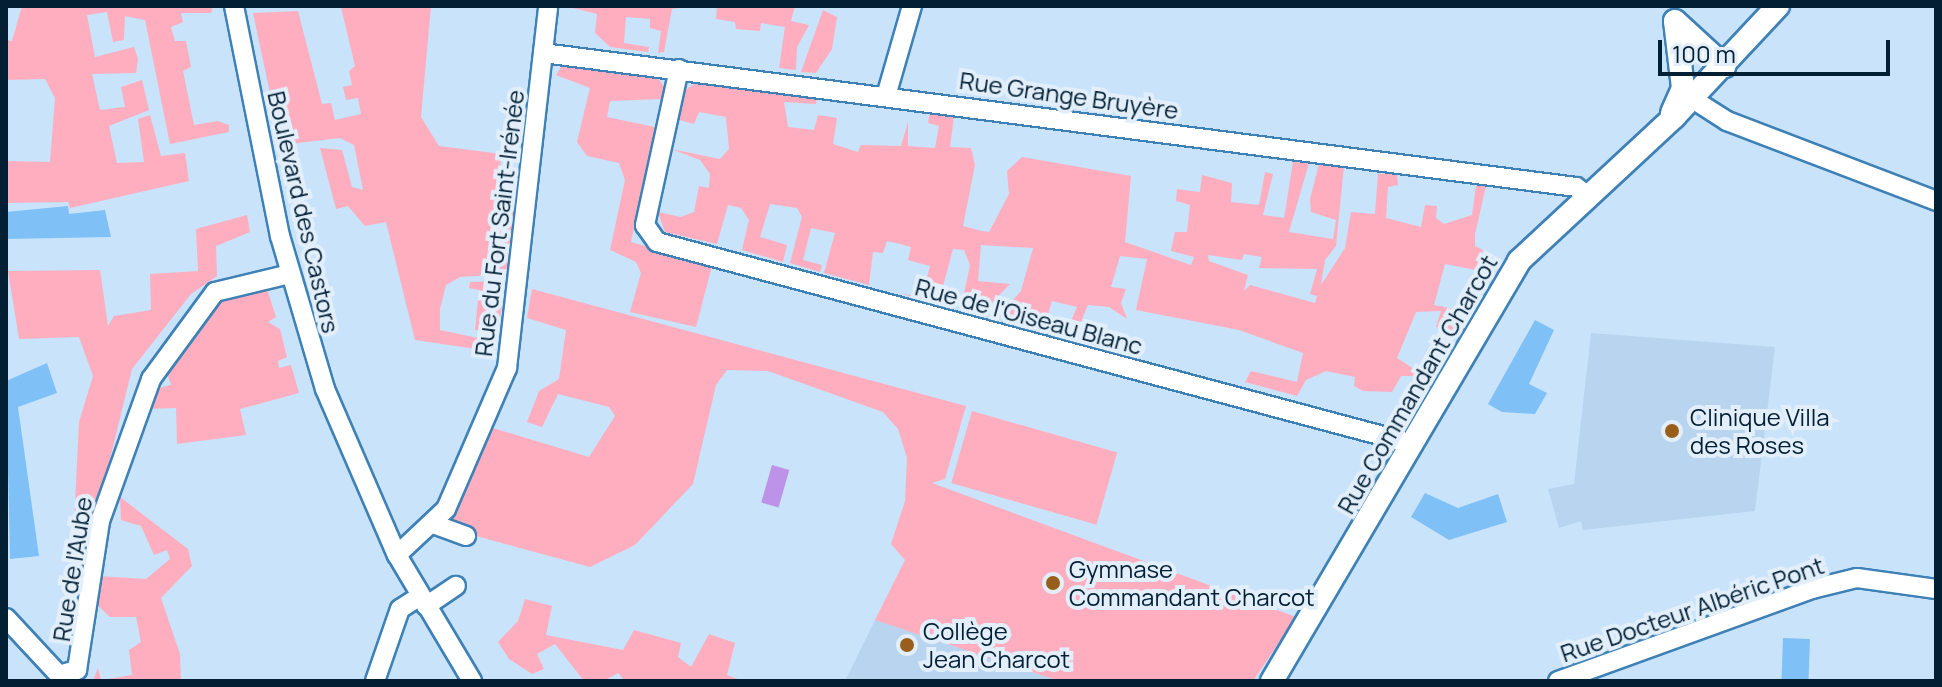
<!DOCTYPE html>
<meta charset="utf-8">
<style>
body{margin:0}
#map{position:relative;width:1942px;height:687px;overflow:hidden;background:#c9e3fb;font-family:Manrope,sans-serif}
div>[style]{position:absolute}
[style*='--x']{left:calc(var(--x)*1px);top:calc(var(--y)*1px);width:calc(var(--w)*1px);rotate:calc(var(--a)*1deg)}
.built>*{inset:0;background:#b8d4ee}
.green>*{inset:0;background:#feaebf;transform-origin:0 0}
.water>*{inset:0;background:#bd93ea;transform-origin:0 0}
.building>*{inset:0;background:#7fc0f7;transform-origin:0 0}
.roads{filter:drop-shadow(2px 0 #3e81b6) drop-shadow(-2px 0 #3e81b6) drop-shadow(0 2px #3e81b6) drop-shadow(0 -2px #3e81b6)}
.minor>*{height:18px;margin:-9px;padding:0 9px;transform-origin:9px;border-radius:9px;background:#fff}
.major>*{height:22px;margin:-11px;padding:0 11px;transform-origin:11px;border-radius:11px;background:#fff}
.dots>*{width:22px;height:22px;translate:-50% -50%;box-sizing:border-box;border:4px solid #e2effb;border-radius:50%}
span{translate:-50% -50%;white-space:nowrap;text-align:center;line-height:1.15;-webkit-text-stroke:8px #e2effb;paint-order:stroke}
.street-label{font-size:24px;color:#031f34}
.poi-label{font-size:24px;color:#031f34}
.left{translate:0 -50%;text-align:left}
.frame{position:absolute;inset:0;border:8px solid #031f34;pointer-events:none}
.scale{position:absolute;left:1658px;top:40px;width:232px;height:36px;box-sizing:border-box;border:4px solid #031f34;border-top:0;padding-left:10px;font-size:24px;line-height:28px;white-space:nowrap;color:#031f34;-webkit-text-stroke:6px #e2effb;paint-order:stroke}
</style>
<div id="map">
<div class="built">
<i style="clip-path:polygon(1591px 333px,1775px 347px,1755px 511px,1583px 530px,1581px 521px,1559px 528px,1548px 489px,1574px 484px)"></i>
<i style="clip-path:polygon(875px 620px,1059px 681px,845px 681px)"></i>
</div>
<div class="green">
<i style="clip-path:polygon(22px 6px,213px 6px,211px 13px,181px 13px,183px 22px,171px 27px,175px 41px,186px 41px,191px 67px,183px 71px,194px 125px,218px 121px,229px 125px,229px 132px,170px 144px,145px 20px,125px 16px,124px 40px,113px 42px,107px 12px,87px 15px,95px 57px,134px 47px,138px 59px,136px 73px,92px 74px,100px 110px,125px 107px,121px 87px,142px 80px,149px 110px,109px 126px,117px 163px,144px 162px,138px 119px,150px 115px,161px 156px,185px 153px,189px 181px,70px 208px,68px 202px,6px 203px,6px 161px,50px 162px,55px 98px,45px 79px,6px 80px,6px 40px,12px 41px)"></i>
<i style="clip-path:polygon(431px 6px,421px 117px,439px 146px,501px 154px,500px 170px,518px 177px,506px 274px,460px 277px,446px 285px,440px 309px,440px 330px,497px 342px,489px 351px,415px 340px,386px 222px,365px 226px,348px 206px,336px 209px,320px 148px,342px 150px,352px 187px,363px 190px,354px 145px,340px 138px,281px 145px,253px 13px,298px 11px,322px 104px,331px 103px,335px 120px,361px 114px,358px 98px,346px 100px,343px 87px,352px 85px,349px 71px,355px 66px,341px 7px)"></i>
<i style="clip-path:polygon(565px 6px,693px 6px,672px 9px,664px 52px,658px 53px,661px 31px,650px 28px,650px 19px,626px 17px,624px 43px,649px 47px,648px 52px,610px 47px,595px 33px,597px 14px)"></i>
<i style="clip-path:polygon(717px 6px,795px 6px,791px 21px,809px 25px,797px 47px,796px 70px,779px 68px,785px 27px,761px 23px,760px 31px,736px 29px,735px 22px,716px 19px)"></i>
<i style="clip-path:polygon(823px 10px,837px 17px,832px 49px,816px 73px,801px 72px)"></i>
<i style="clip-path:polygon(565px 61px,654px 72px,664px 87px,662px 99px,610px 101px,607px 117px,655px 127px,631px 242px,712px 266px,696px 327px,630px 312px,641px 273px,636px 262px,610px 250px,625px 180px,619px 163px,587px 156px,577px 142px,590px 88px,556px 75px)"></i>
<i style="clip-path:polygon(evenodd,699px 81px,817px 97px,816px 104px,784px 102px,788px 127px,814px 130px,818px 115px,837px 118px,833px 144px,858px 152px,861px 145px,901px 146px,908px 122px,908px 146px,935px 148px,939px 126px,928px 123px,930px 112px,954px 116px,950px 147px,971px 148px,975px 165px,963px 226px,982px 231px,989px 232px,1009px 194px,1007px 171px,1022px 157px,1131px 176px,1125px 242px,1191px 265px,1194px 257px,1171px 251px,1175px 232px,1187px 232px,1190px 205px,1176px 201px,1177px 189px,1200px 192px,1202px 175px,1232px 183px,1231px 202px,1259px 205px,1265px 172px,1273px 174px,1263px 215px,1284px 218px,1293px 162px,1309px 163px,1289px 232px,1333px 239px,1336px 220px,1311px 212px,1310px 199px,1319px 164px,1344px 166px,1336px 246px,1325px 260px,1321px 285px,1345px 248px,1351px 212px,1375px 214px,1378px 174px,1397px 173px,1398px 185px,1388px 187px,1386px 218px,1421px 227px,1425px 205px,1437px 206px,1436px 218px,1444px 224px,1472px 215px,1476px 186px,1486px 186px,1475px 234px,1475px 246px,1483px 250px,1476px 270px,1445px 264px,1434px 305px,1465px 311px,1455px 332px,1436px 327px,1441px 311px,1416px 312px,1397px 358px,1425px 376px,1401px 376px,1392px 392px,1363px 391px,1354px 386px,1355px 377px,1326px 371px,1306px 380px,1297px 396px,1245px 382px,1251px 371px,1297px 382px,1303px 353px,1239px 330px,1136px 310px,1147px 259px,1120px 256px,1111px 287px,1126px 289px,1121px 303px,1127px 319px,1109px 307px,1088px 305px,1075px 336px,1065px 335px,1077px 307px,1052px 301px,1045px 325px,1038px 326px,998px 316px,1021px 291px,1033px 248px,981px 245px,978px 281px,1010px 284px,981px 314px,961px 308px,970px 265px,964px 250px,953px 249px,940px 297px,957px 302px,954px 306px,901px 294px,922px 296px,930px 266px,908px 260px,911px 247px,900px 244px,887px 241px,883px 253px,873px 252px,869px 285px,824px 273px,835px 233px,811px 228px,803px 260px,822px 265px,820px 272px,790px 263px,802px 217px,797px 208px,770px 204px,760px 237px,787px 245px,783px 262px,742px 250px,749px 220px,741px 208px,728px 205px,717px 244px,665px 232px,658px 212px,681px 217px,694px 212px,699px 186px,709px 188px,710px 174px,700px 160px,671px 149px,720px 159px,729px 149px,726px 117px,699px 112px,694px 124px,676px 119px,682px 92px,699px 81px,1244px 254px,1262px 257px,1259px 268px,1317px 269px,1310px 294px,1317px 296px,1315px 303px,1250px 285px,1244px 291px,1248px 275px,1209px 261px,1208px 255px,1242px 260px,1244px 254px)"></i>
<i style="clip-path:polygon(247px 215px,250px 232px,216px 246px,217px 276px,191px 294px,132px 369px,83px 569px,72px 565px,79px 422px,93px 376px,79px 337px,19px 339px,8px 271px,100px 270px,108px 326px,114px 316px,151px 310px,150px 274px,198px 271px,196px 229px)"></i>
<i style="clip-path:polygon(505px 281px,498px 333px,475px 330px,479px 290px,469px 288px,470px 282px)"></i>
<i style="clip-path:polygon(267px 289px,276px 317px,268px 322px,280px 329px,287px 357px,278px 361px,279px 368px,291px 365px,299px 393px,240px 409px,246px 435px,177px 444px,176px 408px,142px 409px,149px 390px,171px 385px,168px 376px,156px 375px,214px 301px)"></i>
<i style="clip-path:polygon(532px 289px,966px 406px,945px 479px,932px 483px,1296px 617px,1253px 681px,1059px 681px,875px 620px,905px 560px,891px 544px,905px 501px,907px 458px,898px 429px,883px 412px,768px 371px,727px 370px,716px 385px,693px 484px,635px 545px,590px 567px,436px 525px,483px 425px,589px 457px,615px 416px,609px 407px,558px 394px,542px 427px,527px 422px,539px 391px,559px 379px,566px 330px,527px 318px)"></i>
<i style="left:972px;top:411px;width:151px;height:75px;rotate:16deg"></i>
<i style="clip-path:polygon(120px 497px,188px 549px,192px 566px,161px 598px,180px 654px,181px 681px,93px 681px,98px 668px,101px 680px,132px 675px,129px 650px,141px 642px,136px 617px,110px 617px,94px 602px,97px 576px,146px 579px,170px 559px,167px 550px,154px 555px,141px 526px,121px 520px)"></i>
<i style="clip-path:polygon(525px 599px,552px 606px,546px 635px,623px 650px,634px 630px,681px 643px,678px 657px,691px 667px,709px 634px,735px 643px,727px 675px,743px 681px,625px 681px,618px 673px,604px 681px,584px 681px,555px 644px,537px 654px,544px 669px,532px 674px,509px 659px,498px 642px,518px 621px)"></i>
</div>
<div class="water">
<i style="left:772px;top:465px;width:18px;height:39px;rotate:16deg"></i>
</div>
<div class="building">
<i style="clip-path:polygon(68px 206px,69px 214px,105px 210px,111px 237px,6px 239px,6px 212px)"></i>
<i style="clip-path:polygon(1535px 320px,1554px 330px,1529px 384px,1547px 393px,1535px 414px,1502px 412px,1488px 404px)"></i>
<i style="clip-path:polygon(47px 363px,57px 393px,18px 407px,39px 556px,10px 559px,6px 381px)"></i>
<i style="clip-path:polygon(1425px 493px,1458px 508px,1498px 494px,1507px 522px,1449px 540px,1411px 517px)"></i>
<i style="left:1783px;top:638px;width:27px;height:43px;rotate:2deg"></i>
</div>
<div class="roads">
<div class="minor">
<i style="--x:234;--y:6;--w:235;--a:78.7"></i>
<i style="--x:280;--y:236;--w:159;--a:73.6"></i>
<i style="--x:325;--y:389;--w:181;--a:66.6"></i>
<i style="--x:397;--y:555;--w:147;--a:59.2"></i>
<i style="--x:543;--y:53;--w:1042;--a:7.39"></i>
<i style="--x:1576;--y:187;--w:12;--a:35"></i>
<i style="--x:679;--y:69;--w:160;--a:102.3"></i>
<i style="--x:645;--y:225;--w:21;--a:55"></i>
<i style="--x:657;--y:242;--w:778;--a:14.96"></i>
<i style="--x:886;--y:96;--w:94;--a:-73.9"></i>
<i style="--x:1691;--y:98;--w:43;--a:32.6"></i>
<i style="--x:1727;--y:121;--w:224;--a:20.9"></i>
<i style="--x:436;--y:525;--w:32;--a:20"></i>
<i style="--x:397;--y:555;--w:67;--a:-43.2"></i>
<i style="--x:446;--y:509;--w:154;--a:-66.6"></i>
<i style="--x:507;--y:368;--w:364;--a:-83.5"></i>
<i style="--x:426;--y:606;--w:36;--a:-34"></i>
<i style="--x:6;--y:618;--w:78;--a:47.1"></i>
<i style="--x:59;--y:675;--w:19;--a:-16"></i>
<i style="--x:77;--y:670;--w:151;--a:-81.2"></i>
<i style="--x:100;--y:521;--w:151;--a:-70.2"></i>
<i style="--x:151;--y:379;--w:108;--a:-53.7"></i>
<i style="--x:215;--y:292;--w:77;--a:-13.5"></i>
<i style="--x:375;--y:681;--w:76;--a:-70.9"></i>
<i style="--x:400;--y:609;--w:24;--a:-33"></i>
<i style="--x:1558;--y:681;--w:270;--a:-19.9"></i>
<i style="--x:1812;--y:589;--w:46;--a:-13.7"></i>
<i style="--x:1857;--y:578;--w:80;--a:7.9"></i>
</div>
<div class="major">
<i style="--x:1675;--y:21;--w:67;--a:42.6"></i>
<i style="--x:1672;--y:113;--w:27;--a:-66"></i>
<i style="--x:1683;--y:88;--w:67;--a:-96.8"></i>
<i style="--x:1272;--y:681;--w:487;--a:-59.5"></i>
<i style="--x:1519;--y:261;--w:212;--a:-42.9"></i>
<i style="--x:1674;--y:117;--w:152;--a:-46.9"></i>
</div>
</div>
<div class="dots">
<i style="left:1672px;top:431px;background:#975f1b"></i>
<i style="left:1053px;top:583px;background:#975f1b"></i>
<i style="left:907px;top:645px;background:#975f1b"></i>
</div>
<div class="street-label">
<span style="left:1069px;top:95px;rotate:8deg">Rue Grange Bruyère</span>
<span style="left:304px;top:212px;rotate:77deg">Boulevard des Castors</span>
<span style="left:499px;top:223px;rotate:-83deg">Rue du Fort Saint-Irénée</span>
<span style="left:1029px;top:316px;rotate:15deg">Rue de l'Oiseau Blanc</span>
<span style="left:1417px;top:384px;rotate:-60deg">Rue Commandant Charcot</span>
<span style="left:72px;top:569px;rotate:-81deg">Rue de l'Aube</span>
<span style="left:1692px;top:609px;rotate:-19deg">Rue Docteur Albéric Pont</span>
</div>
<div class="poi-label">
<span class="left" style="left:1690px;top:431px">Clinique Villa<br>des Roses</span>
<span class="left" style="left:1069px;top:583px">Gymnase<br>Commandant Charcot</span>
<span class="left" style="left:923px;top:645px">Collège<br>Jean Charcot</span>
</div>
<div class="frame"></div>
<div class="scale">100 m</div>
</div>
